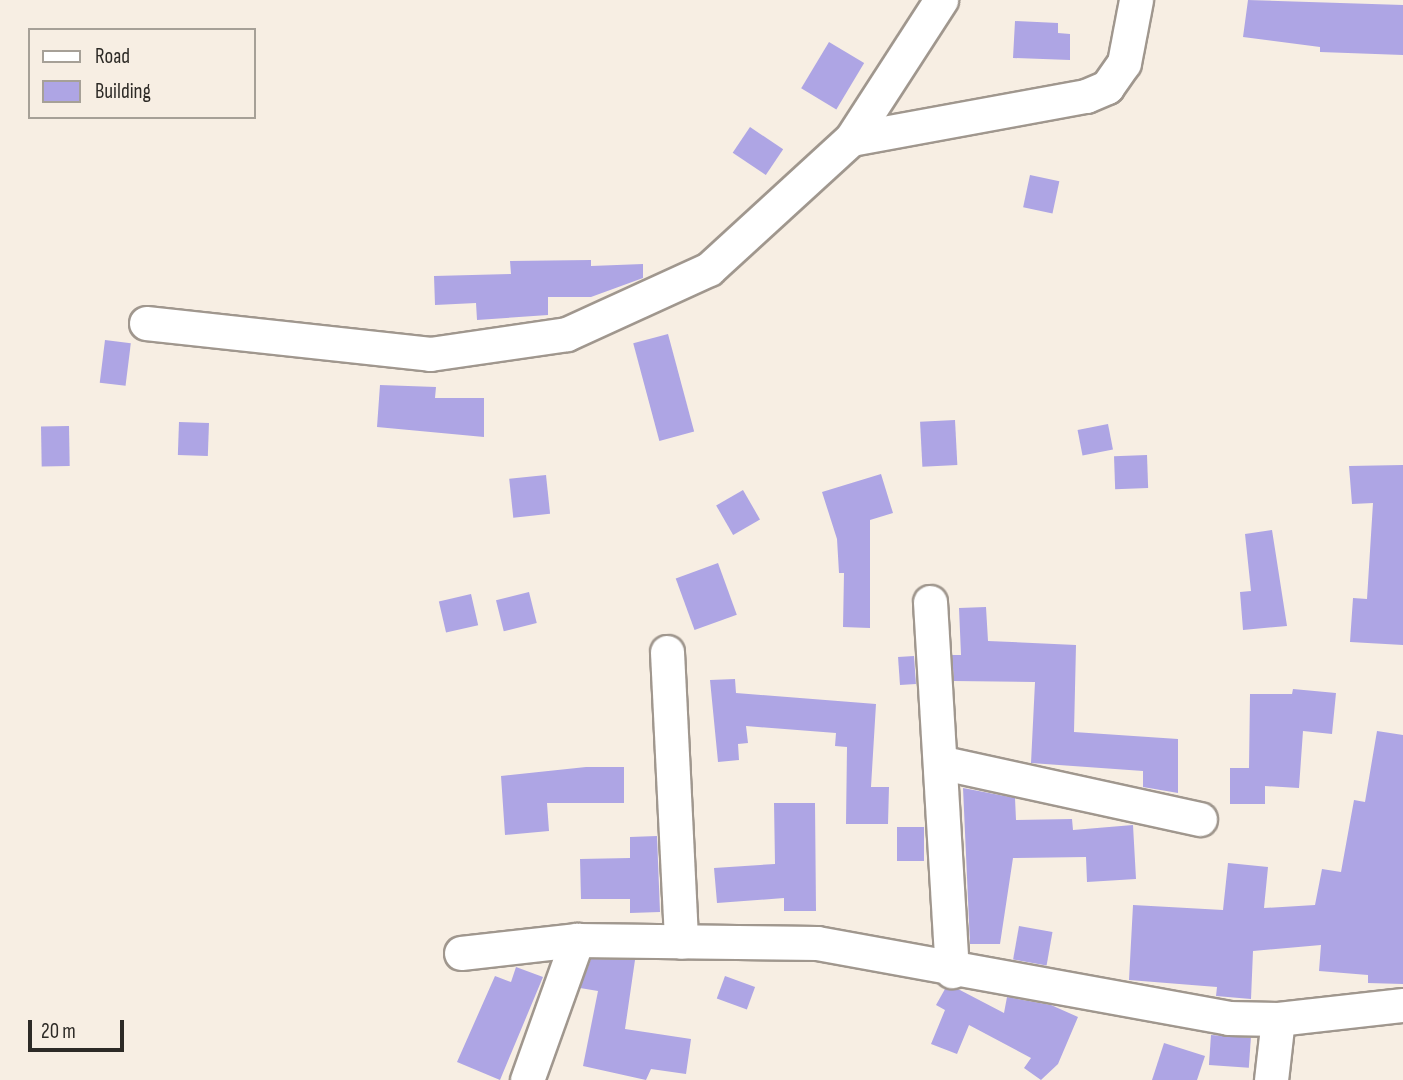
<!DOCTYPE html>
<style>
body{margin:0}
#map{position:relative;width:1403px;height:1080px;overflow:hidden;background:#f7eee3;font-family:"Sofia Sans Condensed",sans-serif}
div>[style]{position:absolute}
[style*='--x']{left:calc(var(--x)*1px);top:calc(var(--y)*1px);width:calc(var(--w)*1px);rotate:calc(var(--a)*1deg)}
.building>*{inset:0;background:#aea5e4;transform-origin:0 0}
.roads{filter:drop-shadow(2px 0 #a0978e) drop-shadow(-2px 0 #a0978e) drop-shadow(0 2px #a0978e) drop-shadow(0 -2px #a0978e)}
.minor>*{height:33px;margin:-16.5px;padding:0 16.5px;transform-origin:16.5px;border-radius:16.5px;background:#fff}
span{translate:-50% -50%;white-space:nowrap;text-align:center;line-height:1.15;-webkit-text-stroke:5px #f7eee3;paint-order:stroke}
.legend{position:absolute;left:28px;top:28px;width:228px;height:91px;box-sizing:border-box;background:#f7eee3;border:2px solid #a6a097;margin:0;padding:9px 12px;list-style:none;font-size:21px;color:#2d2a26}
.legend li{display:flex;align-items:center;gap:14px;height:35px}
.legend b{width:35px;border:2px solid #a6a097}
.scale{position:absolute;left:28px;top:1020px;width:96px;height:32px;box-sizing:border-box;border:4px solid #2d2a26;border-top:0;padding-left:9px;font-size:21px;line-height:24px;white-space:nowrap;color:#2d2a26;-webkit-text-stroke:5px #f7eee3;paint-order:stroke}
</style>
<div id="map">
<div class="building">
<i style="clip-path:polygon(1248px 0,1403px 5px,1403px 55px,1320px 52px,1320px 47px,1243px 37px)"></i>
<i style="clip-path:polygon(1015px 21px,1058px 23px,1058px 33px,1070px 34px,1070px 60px,1013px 58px)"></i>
<i style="left:829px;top:42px;width:41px;height:54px;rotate:31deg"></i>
<i style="left:750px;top:127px;width:40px;height:31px;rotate:34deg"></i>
<i style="left:1030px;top:175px;width:30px;height:33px;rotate:12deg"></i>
<i style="clip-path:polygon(591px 260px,591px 266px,643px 264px,643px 278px,591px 297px,548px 297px,548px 315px,477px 320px,476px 303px,435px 305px,434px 276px,511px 274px,510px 261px)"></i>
<i style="left:668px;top:334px;width:101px;height:36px;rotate:75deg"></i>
<i style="left:105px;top:340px;width:26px;height:43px;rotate:7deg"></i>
<i style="clip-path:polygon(380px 385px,436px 387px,435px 398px,484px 398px,484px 437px,377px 427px)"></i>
<i style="left:955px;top:420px;width:45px;height:35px;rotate:87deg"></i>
<i style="left:179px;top:422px;width:30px;height:33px;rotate:2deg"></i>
<i style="left:1108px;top:424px;width:26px;height:31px;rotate:79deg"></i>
<i style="left:69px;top:426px;width:40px;height:28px;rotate:89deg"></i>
<i style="left:1147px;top:455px;width:33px;height:33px;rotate:88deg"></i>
<i style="clip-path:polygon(1403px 465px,1403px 645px,1350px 642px,1353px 598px,1367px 599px,1373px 503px,1352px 504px,1349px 466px)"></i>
<i style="clip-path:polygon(881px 474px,893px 513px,870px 520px,870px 628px,843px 627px,844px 573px,839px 573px,837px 539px,822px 492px)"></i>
<i style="left:546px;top:475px;width:39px;height:37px;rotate:84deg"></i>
<i style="left:743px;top:490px;width:34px;height:31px;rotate:60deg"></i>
<i style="clip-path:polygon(1272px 530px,1287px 626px,1243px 630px,1240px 592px,1251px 591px,1245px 534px)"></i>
<i style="left:718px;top:563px;width:55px;height:45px;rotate:70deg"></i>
<i style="left:529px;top:592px;width:32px;height:34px;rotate:76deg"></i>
<i style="left:471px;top:594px;width:32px;height:33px;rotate:77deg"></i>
<i style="clip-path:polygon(986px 607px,988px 641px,1076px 645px,1074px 732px,1178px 739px,1178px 793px,1143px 787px,1143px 771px,1031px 763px,1035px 682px,954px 681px,952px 655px,961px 655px,959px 608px)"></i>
<i style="left:914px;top:656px;width:28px;height:16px;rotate:86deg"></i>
<i style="clip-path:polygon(735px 679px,736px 693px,876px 704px,871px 787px,889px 787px,888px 824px,846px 824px,847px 747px,835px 746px,836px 733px,746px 726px,748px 743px,738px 744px,739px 760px,718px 762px,710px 680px)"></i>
<i style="clip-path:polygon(1293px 689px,1336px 693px,1332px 734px,1303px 731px,1299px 788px,1265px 786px,1265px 804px,1230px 804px,1230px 768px,1249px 768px,1250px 694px,1292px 694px)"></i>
<i style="clip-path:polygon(1377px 731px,1403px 735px,1403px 984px,1368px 983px,1368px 975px,1319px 971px,1321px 945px,1253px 951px,1251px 999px,1216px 996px,1217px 987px,1129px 980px,1133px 905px,1223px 910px,1228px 863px,1268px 867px,1264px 908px,1315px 905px,1322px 869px,1341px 872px,1354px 800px,1365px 802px)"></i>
<i style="clip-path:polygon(586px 767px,624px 767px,624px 803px,547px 803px,549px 831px,505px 835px,501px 776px)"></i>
<i style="clip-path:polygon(963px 788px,1015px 798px,1016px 820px,1072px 819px,1073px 830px,1133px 825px,1136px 879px,1087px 882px,1086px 857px,1013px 858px,1000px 944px,970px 944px)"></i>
<i style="clip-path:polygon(774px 803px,815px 803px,816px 911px,784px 911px,784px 898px,717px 903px,714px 868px,775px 864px)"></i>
<i style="left:897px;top:827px;width:27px;height:34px"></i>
<i style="clip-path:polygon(657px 836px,660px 912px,630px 913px,630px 899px,581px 899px,580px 859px,630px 858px,630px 837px)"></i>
<i style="left:1019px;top:926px;width:34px;height:34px;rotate:10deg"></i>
<i style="clip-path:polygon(591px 959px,635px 960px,625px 1029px,691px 1039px,686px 1074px,651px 1069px,646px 1080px,583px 1066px,598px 991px,580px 988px)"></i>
<i style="clip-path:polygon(516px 967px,543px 977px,500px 1080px,457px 1062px,495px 976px,511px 982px)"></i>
<i style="left:725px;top:976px;width:32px;height:24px;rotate:20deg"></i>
<i style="clip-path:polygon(945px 989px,958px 989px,1004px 1013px,1007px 997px,1051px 1005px,1078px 1017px,1058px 1064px,1041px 1080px,1024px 1068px,1031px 1058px,969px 1025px,957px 1054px,931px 1044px,945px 1010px,936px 1005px)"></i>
<i style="left:1211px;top:1035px;width:40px;height:30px;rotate:4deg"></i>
<i style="clip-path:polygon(1164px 1043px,1205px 1056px,1197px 1080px,1152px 1080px)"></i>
</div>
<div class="roads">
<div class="minor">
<i style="--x:851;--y:139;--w:239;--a:-10.4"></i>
<i style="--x:1086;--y:96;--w:23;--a:-23"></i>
<i style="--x:1107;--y:87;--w:29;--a:-55"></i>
<i style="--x:1124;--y:63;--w:64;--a:-79.2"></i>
<i style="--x:146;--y:323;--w:286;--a:6.2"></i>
<i style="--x:430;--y:354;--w:138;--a:-8.3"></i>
<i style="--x:567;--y:334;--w:156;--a:-24.6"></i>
<i style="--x:709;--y:269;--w:193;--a:-42.5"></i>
<i style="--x:851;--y:139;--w:166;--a:-57.1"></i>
<i style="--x:930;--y:602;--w:370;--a:86.6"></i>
<i style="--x:667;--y:652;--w:290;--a:87.2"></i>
<i style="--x:943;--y:763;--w:263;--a:12.3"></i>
<i style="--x:461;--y:953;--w:117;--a:-6.4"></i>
<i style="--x:577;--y:940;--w:240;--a:0.7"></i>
<i style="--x:817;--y:943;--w:418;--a:10.3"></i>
<i style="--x:1228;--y:1018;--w:50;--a:1.1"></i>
<i style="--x:1278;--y:1019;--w:126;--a:-6.4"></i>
<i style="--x:527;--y:1080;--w:149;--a:-70.3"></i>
<i style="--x:1271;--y:1080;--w:61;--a:-83.5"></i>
</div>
</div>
<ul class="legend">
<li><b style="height:9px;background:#fff"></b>Road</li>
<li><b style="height:19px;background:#aea5e4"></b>Building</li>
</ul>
<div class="scale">20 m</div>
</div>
